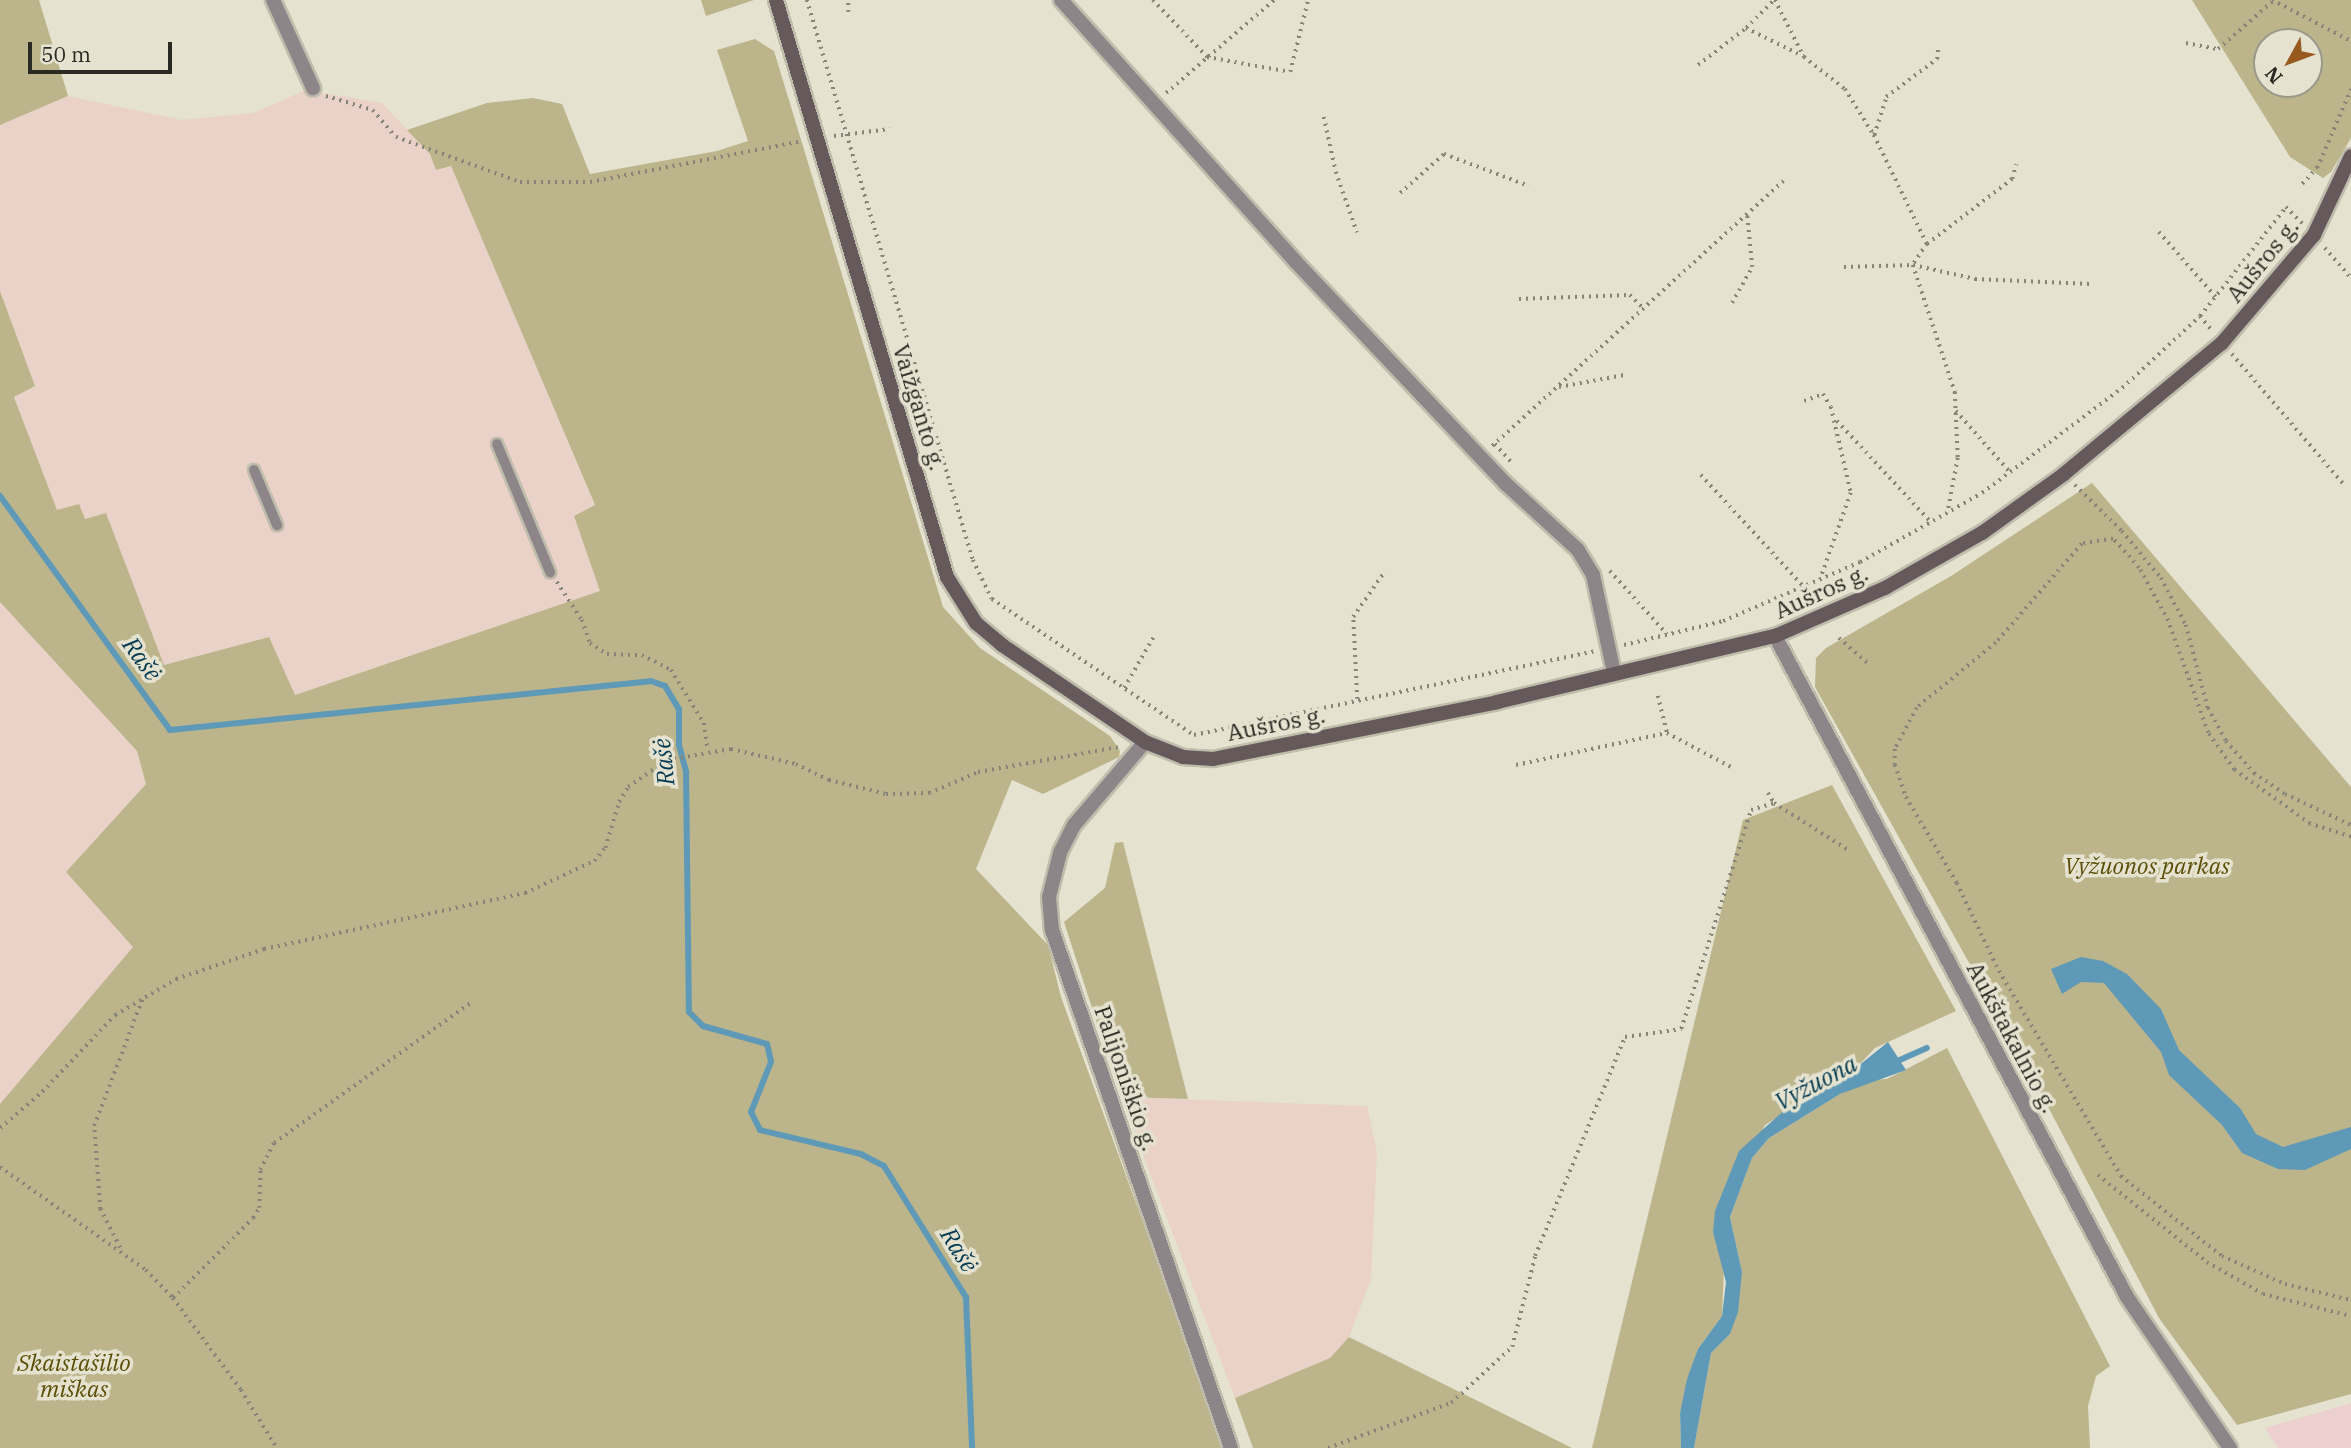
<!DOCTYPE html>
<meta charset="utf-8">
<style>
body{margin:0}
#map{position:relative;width:2351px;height:1448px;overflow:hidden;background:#e5e2d0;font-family:"IBM Plex Serif",serif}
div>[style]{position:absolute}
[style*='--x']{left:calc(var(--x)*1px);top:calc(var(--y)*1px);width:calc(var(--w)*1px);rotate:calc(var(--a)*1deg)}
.industrial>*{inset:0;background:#ead2c9}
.medical>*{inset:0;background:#ebd0cf}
.green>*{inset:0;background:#bcb48a}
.water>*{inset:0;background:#5e9ab7}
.stream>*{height:6px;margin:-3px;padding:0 3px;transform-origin:3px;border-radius:3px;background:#5e9ab7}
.path>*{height:3.5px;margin-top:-1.75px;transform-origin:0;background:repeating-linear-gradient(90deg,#868478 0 2px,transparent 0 7px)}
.roads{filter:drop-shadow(2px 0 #c0bdad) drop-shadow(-2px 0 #c0bdad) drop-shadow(0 2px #c0bdad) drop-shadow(0 -2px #c0bdad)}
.lane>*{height:10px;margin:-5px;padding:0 5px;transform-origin:5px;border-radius:5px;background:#8d8587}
.street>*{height:14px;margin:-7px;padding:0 7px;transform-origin:7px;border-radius:7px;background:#8d8587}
.secondary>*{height:14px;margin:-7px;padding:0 7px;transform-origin:7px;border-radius:7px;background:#66595c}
span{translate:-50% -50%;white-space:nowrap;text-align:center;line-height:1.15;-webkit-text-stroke:7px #e5e2d0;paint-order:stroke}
.street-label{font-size:23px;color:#2a2922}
.park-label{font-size:23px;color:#5a4e06;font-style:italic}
.water-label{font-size:24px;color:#053b51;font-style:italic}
.north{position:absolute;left:2253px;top:28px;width:70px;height:70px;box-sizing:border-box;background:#e5e2d0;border:2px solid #9a988a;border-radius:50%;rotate:229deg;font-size:19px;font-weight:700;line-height:28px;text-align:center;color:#2a2922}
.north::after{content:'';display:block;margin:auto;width:24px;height:32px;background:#97591e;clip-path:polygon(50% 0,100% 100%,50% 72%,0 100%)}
.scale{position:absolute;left:28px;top:42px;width:144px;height:32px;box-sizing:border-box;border:4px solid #2a2922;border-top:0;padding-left:9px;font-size:21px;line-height:24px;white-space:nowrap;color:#2a2922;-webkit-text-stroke:5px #e5e2d0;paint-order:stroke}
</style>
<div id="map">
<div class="industrial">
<i style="clip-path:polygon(306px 90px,382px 103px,430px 154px,436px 170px,451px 166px,595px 506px,574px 516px,600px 591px,294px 695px,268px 637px,164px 665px,106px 513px,85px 519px,57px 511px,14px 396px,35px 386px,0 291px,0 125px,68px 96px,182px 120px,253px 113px)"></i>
<i style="clip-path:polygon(0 602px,137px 751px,146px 784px,66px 872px,134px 947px,0 1104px)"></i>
<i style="clip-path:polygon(1121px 1097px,1367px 1106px,1377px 1152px,1371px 1279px,1349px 1337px,1330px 1358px,1235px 1398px)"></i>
</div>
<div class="medical">
<i style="clip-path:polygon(2351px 1403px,2351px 1448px,2278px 1448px,2265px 1428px)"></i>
</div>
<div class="green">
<i style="clip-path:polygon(0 0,39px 0,68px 96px,0 125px)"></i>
<i style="clip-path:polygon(701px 0,754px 0,706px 16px)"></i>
<i style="clip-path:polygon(evenodd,2192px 0,2351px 0,2351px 138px,2331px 172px,2323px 178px,2290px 157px,2192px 0,2267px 42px,2309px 42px,2309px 84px,2267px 84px,2267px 42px)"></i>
<i style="clip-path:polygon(755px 39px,774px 51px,943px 607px,980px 648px,1110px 736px,1120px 751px,1119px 757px,1043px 794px,1012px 780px,976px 869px,1048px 945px,1061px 997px,1225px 1448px,0 1448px,0 1104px,133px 947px,66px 872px,146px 784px,137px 751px,0 602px,0 291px,35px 386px,14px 397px,57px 510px,79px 504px,85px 519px,106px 513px,164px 665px,269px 637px,295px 695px,600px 591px,574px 516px,595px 505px,451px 166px,436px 170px,430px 154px,407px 130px,487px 103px,533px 98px,562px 104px,590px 174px,717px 151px,748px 141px,717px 50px)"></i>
<i style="clip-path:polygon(2092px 483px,2351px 787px,2351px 1394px,2237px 1425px,2159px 1318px,2025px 1063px,1815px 687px,1816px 658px,1826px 648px,1951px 576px)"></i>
<i style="clip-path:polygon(1832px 785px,1956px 1011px,1875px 1048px,1857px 1067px,1765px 1125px,1713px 1232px,1724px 1266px,1722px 1316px,1698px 1349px,1680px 1413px,1681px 1448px,1592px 1448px,1743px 820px)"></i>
<i style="clip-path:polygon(1123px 842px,1188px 1099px,1121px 1097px,1064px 922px,1105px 888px,1115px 843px)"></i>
<i style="clip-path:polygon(1947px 1048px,2110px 1366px,2096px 1376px,2088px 1406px,2090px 1448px,1694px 1448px,1711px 1353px,1730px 1334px,1742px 1272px,1730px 1217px,1752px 1158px,1769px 1138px,1840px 1094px,1869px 1080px,1887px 1079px)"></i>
<i style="clip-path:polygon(1349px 1337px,1572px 1448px,1253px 1448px,1235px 1398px,1330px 1358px)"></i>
</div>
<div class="water">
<i style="clip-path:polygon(2081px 957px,2103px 961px,2127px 974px,2161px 1009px,2179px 1050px,2240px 1108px,2256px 1134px,2283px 1147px,2351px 1127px,2351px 1149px,2305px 1170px,2278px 1169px,2242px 1153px,2222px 1125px,2169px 1075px,2161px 1052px,2104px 983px,2081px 982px,2062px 994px,2051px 969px)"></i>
<i style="clip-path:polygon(1888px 1042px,1906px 1070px,1840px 1094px,1769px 1138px,1752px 1158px,1730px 1217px,1742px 1272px,1738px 1312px,1730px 1334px,1711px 1353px,1694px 1448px,1681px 1448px,1680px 1413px,1687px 1379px,1698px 1349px,1722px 1316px,1726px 1282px,1713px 1232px,1715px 1211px,1739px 1151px,1789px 1106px,1857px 1067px)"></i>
</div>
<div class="stream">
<i style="--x:0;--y:496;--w:289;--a:54"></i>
<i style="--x:170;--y:730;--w:483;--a:-5.8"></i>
<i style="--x:651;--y:681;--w:15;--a:20"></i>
<i style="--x:665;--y:686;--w:27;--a:59"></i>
<i style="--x:679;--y:709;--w:36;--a:90"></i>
<i style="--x:679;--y:745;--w:28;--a:75"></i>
<i style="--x:686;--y:772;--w:240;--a:89.3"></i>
<i style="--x:689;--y:1012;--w:20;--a:45"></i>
<i style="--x:703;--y:1026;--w:66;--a:15.7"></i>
<i style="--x:767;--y:1044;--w:18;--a:77"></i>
<i style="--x:771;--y:1062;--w:54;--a:111.8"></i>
<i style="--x:751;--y:1112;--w:20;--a:63"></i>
<i style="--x:760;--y:1130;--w:104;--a:13.4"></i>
<i style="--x:861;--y:1154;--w:26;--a:28"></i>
<i style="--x:884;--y:1166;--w:155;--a:58"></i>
<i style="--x:966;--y:1297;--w:151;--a:87.7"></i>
<i style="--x:1893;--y:1063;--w:37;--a:-24"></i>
</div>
<div class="path">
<i style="--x:807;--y:0;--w:584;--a:73.49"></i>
<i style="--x:973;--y:560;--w:43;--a:64"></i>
<i style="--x:992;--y:599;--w:244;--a:34"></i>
<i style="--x:1194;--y:735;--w:408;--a:-11.8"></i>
<i style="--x:1153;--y:0;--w:79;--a:46.5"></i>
<i style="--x:1207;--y:57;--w:84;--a:10.2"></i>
<i style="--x:1290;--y:72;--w:74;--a:-76"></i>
<i style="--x:1775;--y:0;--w:64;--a:63"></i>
<i style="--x:1804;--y:57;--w:52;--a:38"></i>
<i style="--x:1845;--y:89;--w:54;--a:57.8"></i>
<i style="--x:1874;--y:135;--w:121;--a:64.1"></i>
<i style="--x:1927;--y:244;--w:25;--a:124"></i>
<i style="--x:1913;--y:265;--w:134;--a:71.7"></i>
<i style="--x:1955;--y:392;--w:66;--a:87.4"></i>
<i style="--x:1958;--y:458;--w:54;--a:100.7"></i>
<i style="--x:2272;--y:0;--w:89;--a:27.4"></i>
<i style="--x:848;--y:12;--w:12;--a:-90"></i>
<i style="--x:1746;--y:28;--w:40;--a:-45"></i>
<i style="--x:2186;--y:43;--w:33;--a:11"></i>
<i style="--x:2218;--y:49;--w:74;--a:-41.2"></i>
<i style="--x:1698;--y:65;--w:61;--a:-37.6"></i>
<i style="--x:1746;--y:28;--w:64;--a:26.2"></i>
<i style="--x:1166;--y:93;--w:143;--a:-40.7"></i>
<i style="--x:326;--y:96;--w:49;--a:16.6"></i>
<i style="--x:373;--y:110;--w:35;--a:50"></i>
<i style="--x:396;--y:137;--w:132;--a:19.9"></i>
<i style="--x:520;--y:182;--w:70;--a:0"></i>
<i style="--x:590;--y:182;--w:216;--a:-10.9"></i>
<i style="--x:1324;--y:117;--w:56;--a:77.7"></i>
<i style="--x:1336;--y:172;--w:64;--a:70.7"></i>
<i style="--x:1874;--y:135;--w:40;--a:-72"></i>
<i style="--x:1886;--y:97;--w:64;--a:-36.7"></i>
<i style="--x:1937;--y:59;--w:11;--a:-85"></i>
<i style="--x:834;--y:136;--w:56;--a:-7.1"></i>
<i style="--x:2302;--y:184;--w:22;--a:-47"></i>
<i style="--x:2317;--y:168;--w:86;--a:-66.7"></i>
<i style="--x:1400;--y:193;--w:59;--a:-41.6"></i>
<i style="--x:1444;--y:154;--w:91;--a:20.6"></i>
<i style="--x:2159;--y:232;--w:86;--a:48.8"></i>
<i style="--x:1927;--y:244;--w:107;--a:-37.4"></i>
<i style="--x:2012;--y:179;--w:15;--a:-74"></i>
<i style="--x:2325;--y:248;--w:40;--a:49"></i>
<i style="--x:1844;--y:267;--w:69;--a:-1.7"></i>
<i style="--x:1913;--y:265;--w:64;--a:12.7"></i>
<i style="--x:1975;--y:279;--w:116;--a:2.5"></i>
<i style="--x:1519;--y:299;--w:111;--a:-2.1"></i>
<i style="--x:1630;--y:295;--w:20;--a:45"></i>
<i style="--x:1732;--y:303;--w:41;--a:-60.9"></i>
<i style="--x:1752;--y:267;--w:51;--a:-95.6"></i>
<i style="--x:2200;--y:316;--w:139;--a:-51.7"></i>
<i style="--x:2286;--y:207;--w:24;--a:45"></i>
<i style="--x:2232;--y:354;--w:174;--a:49.4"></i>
<i style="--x:1559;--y:387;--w:66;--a:-10.5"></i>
<i style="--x:1804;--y:401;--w:20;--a:-20"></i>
<i style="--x:1823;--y:394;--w:15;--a:58"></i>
<i style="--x:1831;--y:407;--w:88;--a:76.9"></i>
<i style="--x:1851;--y:493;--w:92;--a:109.6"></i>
<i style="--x:1956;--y:411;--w:81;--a:48.5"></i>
<i style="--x:1837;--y:421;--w:138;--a:47.1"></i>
<i style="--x:1495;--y:444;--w:27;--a:48"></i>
<i style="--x:1492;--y:446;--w:395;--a:-42.3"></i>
<i style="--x:1701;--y:475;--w:152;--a:47.4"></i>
<i style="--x:2075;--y:485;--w:66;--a:44.4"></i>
<i style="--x:2122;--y:531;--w:61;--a:50.3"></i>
<i style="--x:2161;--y:578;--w:53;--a:62"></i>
<i style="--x:2186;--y:625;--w:86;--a:75.2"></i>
<i style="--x:2208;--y:708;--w:38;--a:61"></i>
<i style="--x:2226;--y:741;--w:43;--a:48.8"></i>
<i style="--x:2254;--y:773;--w:37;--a:34"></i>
<i style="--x:2285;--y:794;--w:73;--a:25.2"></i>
<i style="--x:1610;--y:571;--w:85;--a:47.9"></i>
<i style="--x:557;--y:582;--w:45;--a:56.7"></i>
<i style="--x:582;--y:620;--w:24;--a:71"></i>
<i style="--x:590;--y:643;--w:20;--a:33"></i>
<i style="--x:607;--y:654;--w:35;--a:2"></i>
<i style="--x:642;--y:655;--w:33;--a:27"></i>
<i style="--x:671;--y:670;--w:62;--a:58.1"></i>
<i style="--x:704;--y:723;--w:27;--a:82"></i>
<i style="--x:1839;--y:638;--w:40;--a:41"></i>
<i style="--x:1624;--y:645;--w:102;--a:-13.6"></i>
<i style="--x:1723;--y:621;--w:149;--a:-23.3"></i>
<i style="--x:1860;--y:562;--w:140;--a:-29.5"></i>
<i style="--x:1982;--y:493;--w:175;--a:-36.9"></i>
<i style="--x:2122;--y:388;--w:106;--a:-42.7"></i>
<i style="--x:2200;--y:316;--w:17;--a:50"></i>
<i style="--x:1124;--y:688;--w:58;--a:-59.9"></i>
<i style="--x:1658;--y:696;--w:38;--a:76"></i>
<i style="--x:1357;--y:699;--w:82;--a:-92.8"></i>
<i style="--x:1353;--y:617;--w:56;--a:-55.2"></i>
<i style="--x:1516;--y:765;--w:154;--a:-12"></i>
<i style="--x:1667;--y:733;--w:72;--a:28"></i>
<i style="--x:1768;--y:793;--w:12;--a:59"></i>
<i style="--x:1774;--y:803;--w:90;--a:32.3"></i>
<i style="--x:2351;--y:837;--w:43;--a:-162.4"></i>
<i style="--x:2310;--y:824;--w:93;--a:-144.6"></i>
<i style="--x:2234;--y:770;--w:45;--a:-125.1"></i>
<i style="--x:2208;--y:733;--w:119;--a:-109.7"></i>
<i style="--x:2168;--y:621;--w:60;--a:-118.7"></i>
<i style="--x:2139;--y:568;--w:39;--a:-132"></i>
<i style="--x:2113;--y:539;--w:31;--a:171"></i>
<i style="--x:2082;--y:544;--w:131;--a:131"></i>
<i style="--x:1996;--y:643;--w:102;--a:140.6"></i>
<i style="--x:1917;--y:708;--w:47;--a:118.2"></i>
<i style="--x:1895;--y:749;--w:16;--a:90"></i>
<i style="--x:1895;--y:765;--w:34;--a:71"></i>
<i style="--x:1906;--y:797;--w:100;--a:59.3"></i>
<i style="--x:1957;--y:883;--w:98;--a:64.5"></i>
<i style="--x:1999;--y:971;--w:239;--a:59.2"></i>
<i style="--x:2121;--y:1176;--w:129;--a:38.4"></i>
<i style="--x:2222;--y:1256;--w:69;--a:24"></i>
<i style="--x:2285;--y:1284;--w:68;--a:13.6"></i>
<i style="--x:0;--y:1128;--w:55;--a:-40.6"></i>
<i style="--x:42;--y:1092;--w:106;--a:-46.5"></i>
<i style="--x:115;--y:1015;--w:71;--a:-30.5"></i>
<i style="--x:176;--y:979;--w:93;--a:-18.8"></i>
<i style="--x:264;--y:949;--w:267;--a:-12.1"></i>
<i style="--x:525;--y:893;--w:76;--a:-24.9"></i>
<i style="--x:594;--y:861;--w:17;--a:-50"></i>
<i style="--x:605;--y:848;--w:48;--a:-73.1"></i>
<i style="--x:619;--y:802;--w:17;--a:-59"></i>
<i style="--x:628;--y:787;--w:47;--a:-34.7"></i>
<i style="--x:667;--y:760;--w:65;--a:-9.8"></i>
<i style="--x:731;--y:749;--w:67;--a:13"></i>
<i style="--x:796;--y:764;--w:37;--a:26"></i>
<i style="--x:829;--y:780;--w:59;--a:13.8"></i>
<i style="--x:886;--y:794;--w:43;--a:-1.3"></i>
<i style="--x:929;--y:793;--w:53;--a:-23.2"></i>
<i style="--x:978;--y:772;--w:142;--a:-10.1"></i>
<i style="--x:0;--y:1167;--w:179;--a:35.2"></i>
<i style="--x:146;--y:1270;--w:39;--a:46"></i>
<i style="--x:173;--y:1298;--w:114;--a:53.5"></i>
<i style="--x:241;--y:1390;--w:68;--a:58.2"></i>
<i style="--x:2098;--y:1175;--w:139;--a:38.6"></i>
<i style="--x:2207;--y:1262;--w:64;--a:29.7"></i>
<i style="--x:2263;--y:1294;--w:91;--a:14"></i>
<i style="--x:120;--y:1248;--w:44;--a:-117.1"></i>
<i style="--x:100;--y:1209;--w:83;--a:-94.1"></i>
<i style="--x:94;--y:1126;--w:138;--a:-69.2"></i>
<i style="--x:173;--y:1298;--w:113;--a:-45"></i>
<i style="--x:253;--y:1218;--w:12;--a:-59"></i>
<i style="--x:259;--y:1208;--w:38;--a:-88"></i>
<i style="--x:260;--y:1170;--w:30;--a:-63"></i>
<i style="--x:274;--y:1143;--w:244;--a:-35.5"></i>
<i style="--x:1328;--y:1448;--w:131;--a:-20.1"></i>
<i style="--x:1451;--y:1403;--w:83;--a:-42.6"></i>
<i style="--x:1512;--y:1347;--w:94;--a:-75.8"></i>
<i style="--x:1535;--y:1256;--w:237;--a:-67.7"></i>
<i style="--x:1625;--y:1037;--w:57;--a:-8.1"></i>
<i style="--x:1681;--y:1029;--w:230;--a:-72.3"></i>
<i style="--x:1751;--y:810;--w:24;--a:-17"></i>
</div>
<div class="roads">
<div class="lane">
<i style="--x:497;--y:444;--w:139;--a:67.5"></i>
<i style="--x:254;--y:470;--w:60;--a:67.3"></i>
</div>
<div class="street">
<i style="--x:273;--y:0;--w:97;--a:65.6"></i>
<i style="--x:1061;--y:0;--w:351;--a:48.1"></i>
<i style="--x:1295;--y:261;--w:306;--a:46.6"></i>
<i style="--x:1505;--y:483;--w:99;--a:42.5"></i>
<i style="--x:1578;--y:550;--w:29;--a:59"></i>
<i style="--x:1593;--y:575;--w:100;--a:77.9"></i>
<i style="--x:1775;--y:636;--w:749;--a:61.96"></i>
<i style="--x:2127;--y:1297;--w:183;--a:55.7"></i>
<i style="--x:1145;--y:742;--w:109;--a:130.5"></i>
<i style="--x:1074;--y:825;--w:31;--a:117"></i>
<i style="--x:1060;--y:853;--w:45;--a:104"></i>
<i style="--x:1049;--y:897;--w:33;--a:85"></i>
<i style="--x:1052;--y:930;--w:548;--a:70.94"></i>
</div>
<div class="secondary">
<i style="--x:776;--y:0;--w:602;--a:73.49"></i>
<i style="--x:947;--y:577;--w:54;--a:57.8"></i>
<i style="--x:976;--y:623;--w:34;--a:40"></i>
<i style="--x:1002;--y:645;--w:173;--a:34.1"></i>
<i style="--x:1145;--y:742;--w:41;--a:21.5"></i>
<i style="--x:1183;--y:757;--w:30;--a:4"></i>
<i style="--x:1213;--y:759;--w:290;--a:-11.3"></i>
<i style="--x:1497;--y:702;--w:286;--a:-13.4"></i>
<i style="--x:1775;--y:636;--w:120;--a:-23.6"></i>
<i style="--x:1885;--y:588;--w:112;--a:-29.6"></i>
<i style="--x:1982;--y:533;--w:101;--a:-35.7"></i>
<i style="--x:2064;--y:474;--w:205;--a:-39.7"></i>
<i style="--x:2222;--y:343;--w:142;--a:-49.6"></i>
<i style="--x:2314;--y:235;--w:87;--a:-64.9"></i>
</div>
</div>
<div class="street-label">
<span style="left:2262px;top:260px;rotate:-51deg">Aušros g.</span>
<span style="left:920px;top:407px;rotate:73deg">Vaižganto g.</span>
<span style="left:1821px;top:591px;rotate:-24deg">Aušros g.</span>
<span style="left:1276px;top:723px;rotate:-11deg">Aušros g.</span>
<span style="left:2013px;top:1037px;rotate:62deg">Aukštakalnio g.</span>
<span style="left:1127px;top:1078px;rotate:71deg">Palijoniškio g.</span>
</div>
<div class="park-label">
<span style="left:2147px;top:865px">Vyžuonos parkas</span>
<span style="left:74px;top:1375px">Skaistašilio<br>miškas</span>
</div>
<div class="water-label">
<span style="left:142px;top:659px;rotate:54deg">Rašė</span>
<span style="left:664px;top:762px;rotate:-96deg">Rašė</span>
<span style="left:1816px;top:1083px;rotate:-28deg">Vyžuona</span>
<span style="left:959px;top:1250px;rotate:58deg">Rašė</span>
</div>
<div class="north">N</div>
<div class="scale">50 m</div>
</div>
